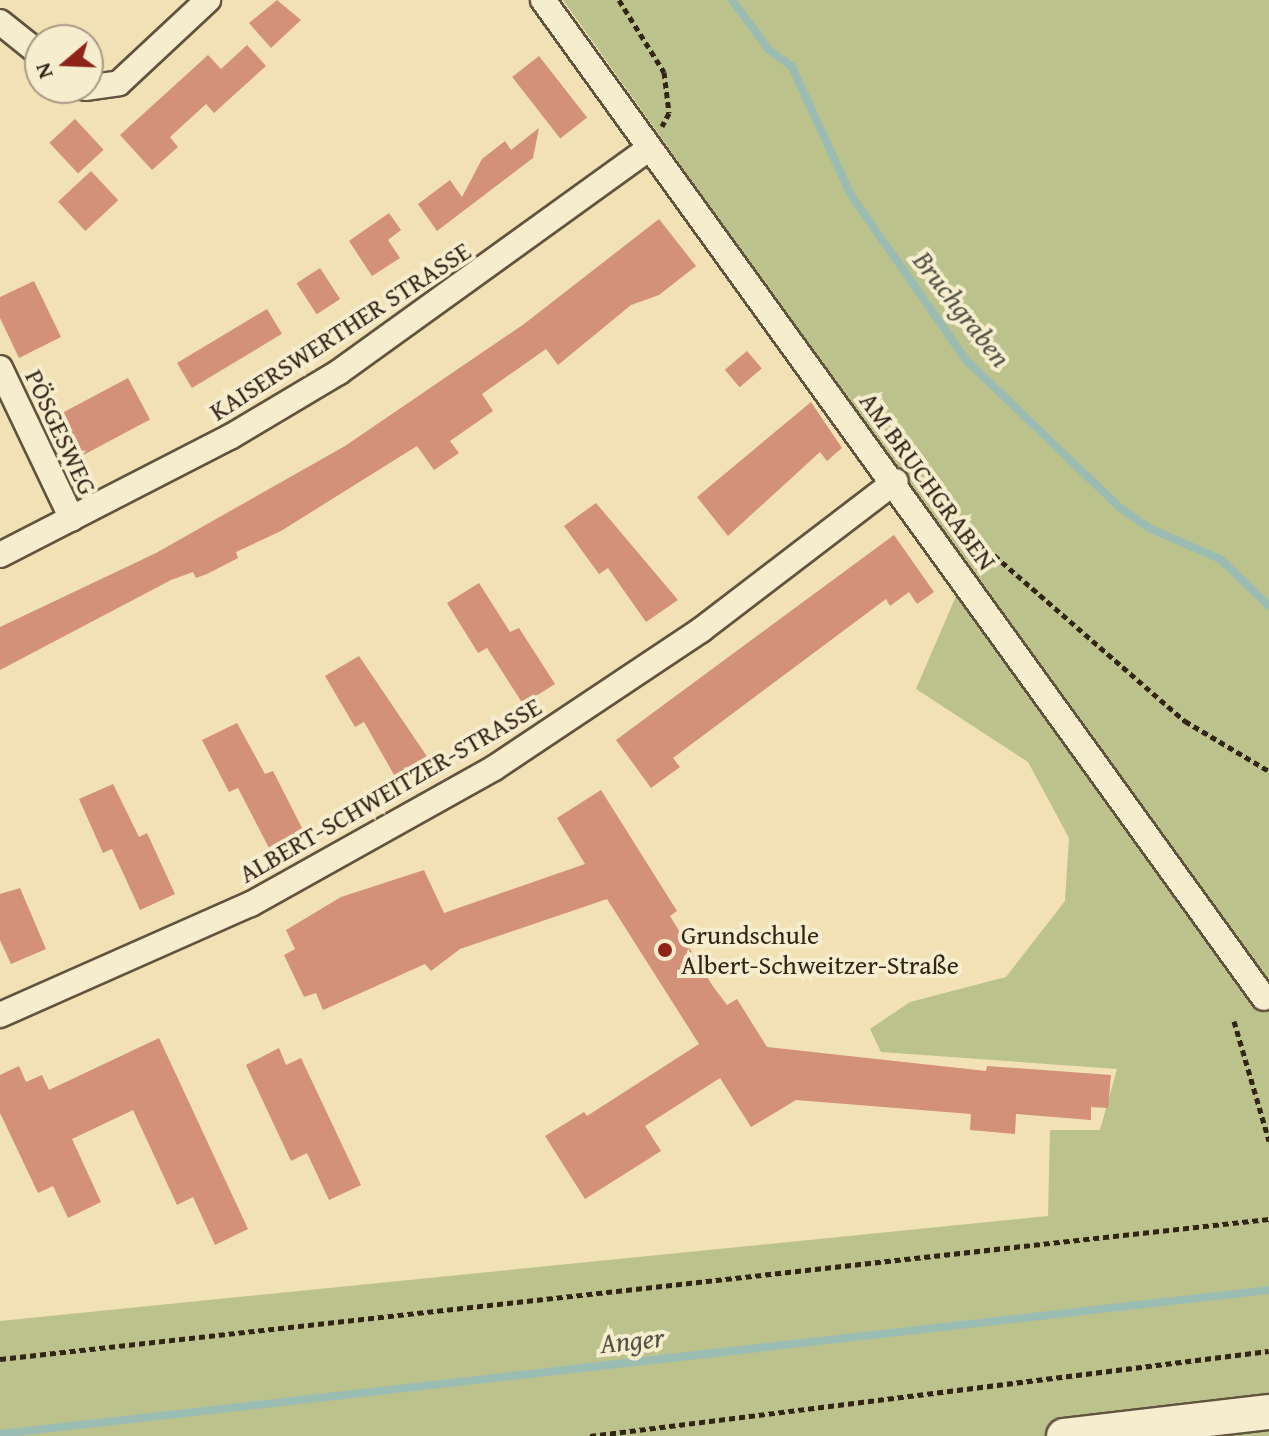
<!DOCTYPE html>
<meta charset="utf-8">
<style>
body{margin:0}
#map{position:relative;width:1269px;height:1436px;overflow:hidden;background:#f1e1b4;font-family:"Gentium Book Plus",serif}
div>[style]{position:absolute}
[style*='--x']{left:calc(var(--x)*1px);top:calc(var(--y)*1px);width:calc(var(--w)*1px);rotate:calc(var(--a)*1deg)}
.green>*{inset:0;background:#bcc28b}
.stream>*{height:8px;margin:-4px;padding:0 4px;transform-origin:4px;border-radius:4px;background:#9bbcb3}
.building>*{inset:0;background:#d3917a;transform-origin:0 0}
.path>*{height:5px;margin-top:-2.5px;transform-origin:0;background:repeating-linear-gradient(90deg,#332418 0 6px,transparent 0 10px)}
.roads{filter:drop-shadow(2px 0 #62533f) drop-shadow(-2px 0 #62533f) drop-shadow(0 2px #62533f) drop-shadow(0 -2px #62533f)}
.street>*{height:24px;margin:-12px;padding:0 12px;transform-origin:12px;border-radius:12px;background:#f6ecce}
.secondary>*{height:34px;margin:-17px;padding:0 17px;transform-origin:17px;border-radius:17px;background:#f6ecce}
.dots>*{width:22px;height:22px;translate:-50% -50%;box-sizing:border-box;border:4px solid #f6ecce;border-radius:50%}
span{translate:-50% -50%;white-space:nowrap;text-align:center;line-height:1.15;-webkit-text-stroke:8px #f6ecce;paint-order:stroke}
.street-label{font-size:26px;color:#332418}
.poi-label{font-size:26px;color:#332418}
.left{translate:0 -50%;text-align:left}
.water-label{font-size:28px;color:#525246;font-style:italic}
.north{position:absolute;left:24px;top:24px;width:80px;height:80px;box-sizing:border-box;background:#f6ecce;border:2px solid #a89c85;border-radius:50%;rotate:251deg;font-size:22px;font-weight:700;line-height:32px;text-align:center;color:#332418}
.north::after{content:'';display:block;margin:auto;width:28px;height:36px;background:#8f2418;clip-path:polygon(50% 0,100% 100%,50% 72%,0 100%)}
</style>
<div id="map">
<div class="green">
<i style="clip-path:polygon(563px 0,1269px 0,1269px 1436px,0 1436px,0 1321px,1048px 1216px,1050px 1130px,1100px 1130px,1117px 1069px,881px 1052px,870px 1029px,910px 1002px,1006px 977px,1065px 901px,1069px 838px,1028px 762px,916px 689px,968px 568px)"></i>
</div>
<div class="stream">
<i style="--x:732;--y:0;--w:62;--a:53.5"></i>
<i style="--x:769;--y:50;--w:29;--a:36"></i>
<i style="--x:792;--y:67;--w:141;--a:65.3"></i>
<i style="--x:851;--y:195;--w:203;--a:55.1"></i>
<i style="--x:967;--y:361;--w:211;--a:43.8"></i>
<i style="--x:1119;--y:507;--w:39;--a:35"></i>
<i style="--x:1151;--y:529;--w:75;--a:23.5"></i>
<i style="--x:1220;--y:559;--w:68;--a:43.8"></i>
<i style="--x:0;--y:1434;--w:1277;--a:-6.47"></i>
</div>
<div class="building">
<i style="clip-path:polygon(277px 0,301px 20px,271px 48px,249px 23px)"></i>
<i style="clip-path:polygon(247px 45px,266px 66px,214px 113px,206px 104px,170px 137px,178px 147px,152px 170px,120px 135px,208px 55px,221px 69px)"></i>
<i style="left:539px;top:56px;width:78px;height:34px;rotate:52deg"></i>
<i style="left:75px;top:119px;width:42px;height:35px;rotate:47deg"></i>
<i style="clip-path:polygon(539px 128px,533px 158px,437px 231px,418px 204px,450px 180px,462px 197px,482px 159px,505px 141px,511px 150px)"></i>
<i style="left:91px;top:171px;width:40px;height:45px;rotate:47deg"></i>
<i style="clip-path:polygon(389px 213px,401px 230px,388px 240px,400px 258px,372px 276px,349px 241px)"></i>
<i style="clip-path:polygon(659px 219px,696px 266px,659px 295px,631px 305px,558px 365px,546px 349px,482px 394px,493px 411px,450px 441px,459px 453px,434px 470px,417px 446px,281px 531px,236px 552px,238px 558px,207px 574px,196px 578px,193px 572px,171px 580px,0 670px,0 627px,156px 553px,345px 446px,524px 324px)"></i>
<i style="left:320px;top:268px;width:37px;height:28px;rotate:57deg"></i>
<i style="clip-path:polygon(34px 281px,61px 337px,19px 358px,0 318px,0 297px)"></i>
<i style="left:267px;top:309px;width:29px;height:105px;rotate:59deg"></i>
<i style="left:747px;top:351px;width:23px;height:29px;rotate:50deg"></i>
<i style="left:128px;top:378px;width:47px;height:82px;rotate:62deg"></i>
<i style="clip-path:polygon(811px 402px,842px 448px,827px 461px,820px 452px,728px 536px,697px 497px)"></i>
<i style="clip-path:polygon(596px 503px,678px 600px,646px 622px,608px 568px,599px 574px,564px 526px)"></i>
<i style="clip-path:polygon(894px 535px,934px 592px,917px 604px,909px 592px,890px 606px,886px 599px,673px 758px,680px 767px,651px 788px,616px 740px)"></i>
<i style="clip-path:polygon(479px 583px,510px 632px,519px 628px,555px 684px,523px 704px,487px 648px,478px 653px,447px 603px)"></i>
<i style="clip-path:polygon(359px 656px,430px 761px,397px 780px,364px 722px,355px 727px,325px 676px)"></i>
<i style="clip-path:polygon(237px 723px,265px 774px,273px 771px,303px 830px,269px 848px,238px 788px,229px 792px,202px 740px)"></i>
<i style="clip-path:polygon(113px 784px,139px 837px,147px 833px,175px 894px,140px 910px,112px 849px,103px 853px,79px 799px)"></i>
<i style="clip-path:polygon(601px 790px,677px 911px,670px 916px,712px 985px,727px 1005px,737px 999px,767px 1047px,986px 1071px,987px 1066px,1111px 1075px,1108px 1108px,1091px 1107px,1091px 1120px,1016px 1114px,1015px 1134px,970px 1130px,971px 1114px,796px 1100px,751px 1127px,720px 1078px,645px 1126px,661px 1151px,585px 1199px,545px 1136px,584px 1112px,587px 1116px,699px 1044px,607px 899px,460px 949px,431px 971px,425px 964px,323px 1010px,316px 993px,304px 997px,284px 955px,295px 949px,286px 930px,341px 897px,424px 870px,444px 913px,585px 864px,557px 818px)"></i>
<i style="clip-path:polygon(20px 888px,46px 949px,11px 964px,0 940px,0 894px)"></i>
<i style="clip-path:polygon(159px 1038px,248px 1229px,215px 1245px,193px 1197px,177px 1205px,133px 1110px,72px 1139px,101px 1202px,68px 1218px,53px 1186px,38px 1193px,0 1113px,0 1075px,19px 1066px,26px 1082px,42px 1075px,49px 1090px)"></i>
<i style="clip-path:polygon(279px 1048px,286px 1065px,301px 1058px,361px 1185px,329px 1200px,307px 1153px,291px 1161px,246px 1065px)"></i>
</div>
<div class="path">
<i style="--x:619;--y:0;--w:85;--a:58"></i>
<i style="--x:664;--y:72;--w:41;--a:83"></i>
<i style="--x:669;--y:113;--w:15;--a:118"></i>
<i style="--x:949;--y:516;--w:313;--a:41"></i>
<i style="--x:1185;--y:721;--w:98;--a:30.8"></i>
<i style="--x:1234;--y:1021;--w:125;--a:73.7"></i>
<i style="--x:0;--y:1359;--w:1277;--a:-6.3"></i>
<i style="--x:590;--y:1436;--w:684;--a:-7.14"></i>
</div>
<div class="roads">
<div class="street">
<i style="--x:543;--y:0;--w:1231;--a:54.15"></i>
<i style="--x:0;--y:22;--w:51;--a:38.7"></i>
<i style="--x:85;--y:88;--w:34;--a:-8"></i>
<i style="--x:119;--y:83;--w:122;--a:-43"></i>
<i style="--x:0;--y:368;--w:167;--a:64.5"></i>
<i style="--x:0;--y:555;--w:259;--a:-27.2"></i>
<i style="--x:230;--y:437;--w:127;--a:-30.8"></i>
<i style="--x:339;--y:372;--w:383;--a:-35.8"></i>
<i style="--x:0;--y:1015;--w:274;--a:-23.9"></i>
<i style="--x:251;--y:904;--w:278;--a:-29.2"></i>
<i style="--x:494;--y:768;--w:249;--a:-33.7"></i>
<i style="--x:701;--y:630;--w:245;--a:-37.4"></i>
</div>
<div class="secondary">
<i style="--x:1064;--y:1436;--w:206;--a:-6.7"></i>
</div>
</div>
<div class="dots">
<i style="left:665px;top:950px;background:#8f2418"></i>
</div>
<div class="street-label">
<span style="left:340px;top:331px;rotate:-33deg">KAISERSWERTHER STRASSE</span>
<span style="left:61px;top:432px;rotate:65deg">PÖSGESWEG</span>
<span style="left:928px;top:481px;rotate:54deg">AM BRUCHGRABEN</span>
<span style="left:390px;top:790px;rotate:-30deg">ALBERT-SCHWEITZER-STRASSE</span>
</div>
<div class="poi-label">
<span class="left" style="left:681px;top:950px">Grundschule<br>Albert-Schweitzer-Straße</span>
</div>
<div class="water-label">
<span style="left:962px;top:309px;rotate:52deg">Bruchgraben</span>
<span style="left:632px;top:1340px;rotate:-6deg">Anger</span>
</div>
<div class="north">N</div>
</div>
